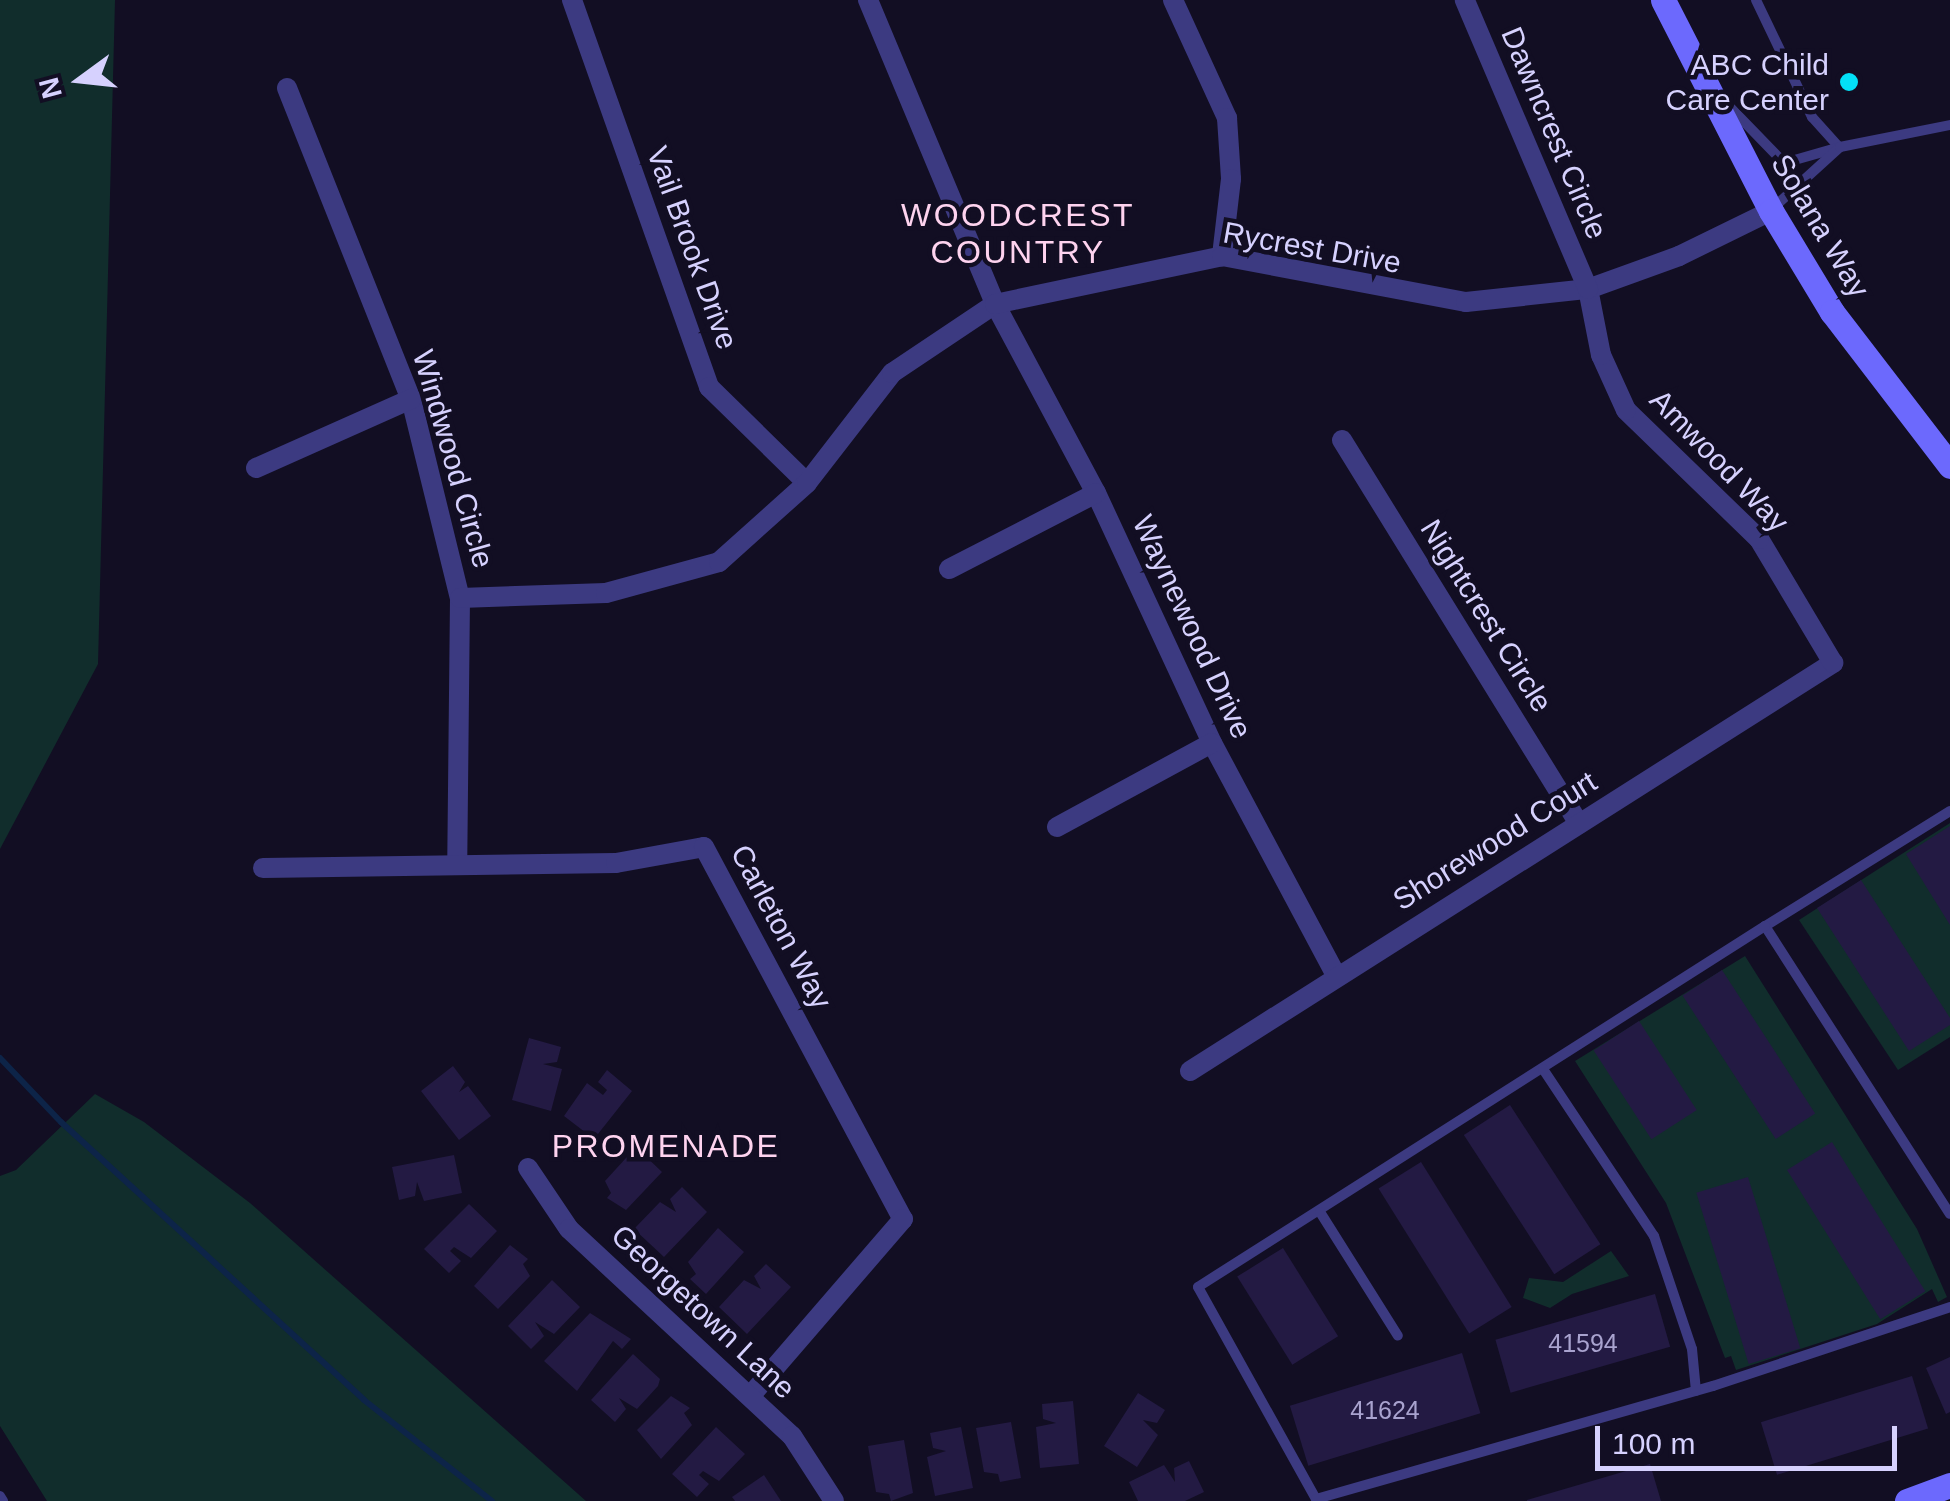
<!DOCTYPE html>
<style>
body{margin:0}
#map{position:relative;width:1950px;height:1501px;overflow:hidden;background:#120e23;font-family:Arial,sans-serif}
div>[style]{position:absolute}
[style*='--x']{left:calc(var(--x)*1px);top:calc(var(--y)*1px);width:calc(var(--w)*1px);rotate:calc(var(--a)*1deg)}
.green>*{inset:0;background:#112d2c}
.stream>*{height:6px;margin:-3px;padding:0 3px;transform-origin:3px;border-radius:3px;background:#0d2448}
.building>*{inset:0;background:#231a43;transform-origin:0 0}
.lane>*{height:10px;margin:-5px;padding:0 5px;transform-origin:5px;border-radius:5px;background:#3c3a81}
.street>*{height:20px;margin:-10px;padding:0 10px;transform-origin:10px;border-radius:10px;background:#3c3a81}
.secondary>*{height:25px;margin:-12.5px;padding:0 12.5px;transform-origin:12.5px;border-radius:12.5px;background:#6c69fd}
.dots>*{width:28px;height:28px;translate:-50% -50%;box-sizing:border-box;border:5px solid #120e23;border-radius:50%}
span{translate:-50% -50%;white-space:nowrap;text-align:center;line-height:1.15;-webkit-text-stroke:9px #120e23;paint-order:stroke}
.number-label{font-size:25px;color:#a9a3cf}
.number-label span{-webkit-text-stroke-width:0}
.poi-label{font-size:30px;color:#d6d1fe}
.right{translate:-100% -50%;text-align:right}
.street-label{font-size:30px;color:#d6d1fe}
.neighbourhood-label{font-size:32px;color:#fed3ef;letter-spacing:2.5px}
.north{position:absolute;left:30px;top:30px;width:100px;height:100px;-webkit-text-stroke:8px #120e23;paint-order:stroke;rotate:255deg;font-size:28px;font-weight:700;line-height:40px;text-align:center;color:#d6d1fe}
.north::after{content:'';display:block;margin:auto;width:35px;height:45px;background:#d6d1fe;clip-path:polygon(50% 0,100% 100%,50% 72%,0 100%)}
.scale{position:absolute;left:1595px;top:1426px;width:302px;height:45px;box-sizing:border-box;border:5px solid #d6d1fe;border-top:0;padding-left:12px;font-size:30px;line-height:35px;white-space:nowrap;color:#d6d1fe;-webkit-text-stroke:8px #120e23;paint-order:stroke}
</style>
<div id="map">
<div class="green">
<i style="clip-path:polygon(0 0,115px 0,98px 664px,0 849px)"></i>
<i style="clip-path:polygon(1950px 823px,1950px 1037px,1898px 1070px,1799px 920px)"></i>
<i style="clip-path:polygon(1745px 956px,1917px 1229px,1947px 1297px,1938px 1302px,1932px 1289px,1877px 1324px,1736px 1370px,1731px 1356px,1725px 1358px,1666px 1203px,1575px 1061px)"></i>
<i style="clip-path:polygon(95px 1094px,144px 1122px,250px 1203px,586px 1501px,47px 1501px,0 1426px,0 1176px,16px 1170px)"></i>
<i style="clip-path:polygon(1611px 1251px,1629px 1276px,1572px 1294px,1550px 1308px,1523px 1298px,1529px 1278px,1563px 1282px)"></i>
</div>
<div class="stream">
<i style="--x:0;--y:1058;--w:88;--a:46.4"></i>
<i style="--x:61;--y:1122;--w:411;--a:42.5"></i>
<i style="--x:364;--y:1400;--w:163;--a:38.3"></i>
</div>
<div class="building">
<i style="clip-path:polygon(1950px 826px,1950px 925px,1906px 854px)"></i>
<i style="clip-path:polygon(1861px 880px,1950px 1018px,1950px 1025px,1909px 1051px,1817px 908px)"></i>
<i style="left:1722px;top:970px;width:171px;height:47px;rotate:57deg"></i>
<i style="left:1639px;top:1021px;width:106px;height:54px;rotate:57deg"></i>
<i style="clip-path:polygon(529px 1038px,561px 1047px,557px 1062px,543px 1064px,562px 1069px,551px 1111px,512px 1100px)"></i>
<i style="clip-path:polygon(453px 1066px,465px 1082px,459px 1092px,468px 1086px,491px 1116px,459px 1140px,421px 1091px)"></i>
<i style="clip-path:polygon(607px 1070px,632px 1091px,594px 1139px,564px 1116px,587px 1083px,603px 1095px,607px 1090px,598px 1082px)"></i>
<i style="left:1510px;top:1105px;width:166px;height:55px;rotate:57deg"></i>
<i style="left:1832px;top:1142px;width:176px;height:53px;rotate:58deg"></i>
<i style="clip-path:polygon(636px 1147px,662px 1172px,626px 1210px,607px 1198px,611px 1193px,605px 1181px)"></i>
<i style="clip-path:polygon(454px 1155px,462px 1193px,424px 1201px,417px 1182px,415px 1196px,399px 1200px,392px 1167px)"></i>
<i style="left:1421px;top:1162px;width:171px;height:50px;rotate:58deg"></i>
<i style="left:1748px;top:1177px;width:179px;height:54px;rotate:73deg"></i>
<i style="clip-path:polygon(682px 1187px,707px 1212px,664px 1257px,634px 1229px,660px 1202px,676px 1212px,670px 1199px)"></i>
<i style="clip-path:polygon(469px 1204px,497px 1231px,471px 1258px,454px 1247px,450px 1251px,461px 1261px,449px 1273px,424px 1249px)"></i>
<i style="clip-path:polygon(718px 1228px,744px 1252px,706px 1294px,690px 1279px,696px 1274px,688px 1262px)"></i>
<i style="clip-path:polygon(510px 1245px,528px 1259px,523px 1264px,530px 1276px,498px 1309px,474px 1286px)"></i>
<i style="left:1283px;top:1248px;width:104px;height:54px;rotate:58deg"></i>
<i style="clip-path:polygon(766px 1264px,791px 1287px,747px 1334px,719px 1307px,744px 1280px,761px 1289px,754px 1276px)"></i>
<i style="clip-path:polygon(552px 1280px,580px 1307px,554px 1334px,535px 1322px,544px 1336px,531px 1349px,508px 1326px)"></i>
<i style="left:1655px;top:1294px;width:55px;height:166px;rotate:74deg"></i>
<i style="clip-path:polygon(590px 1313px,631px 1339px,622px 1349px,613px 1341px,577px 1391px,544px 1361px)"></i>
<i style="left:1462px;top:1353px;width:63px;height:180px;rotate:73deg"></i>
<i style="clip-path:polygon(633px 1354px,660px 1379px,658px 1386px,637px 1409px,619px 1398px,626px 1409px,615px 1422px,591px 1400px)"></i>
<i style="clip-path:polygon(1950px 1357px,1950px 1412px,1946px 1414px,1926px 1368px)"></i>
<i style="left:1912px;top:1376px;width:55px;height:158px;rotate:73deg"></i>
<i style="clip-path:polygon(1138px 1393px,1165px 1410px,1157px 1423px,1143px 1420px,1158px 1435px,1137px 1467px,1104px 1446px)"></i>
<i style="clip-path:polygon(671px 1396px,690px 1408px,684px 1413px,692px 1425px,661px 1459px,637px 1430px)"></i>
<i style="clip-path:polygon(1073px 1401px,1079px 1464px,1040px 1468px,1036px 1427px,1056px 1423px,1043px 1419px,1042px 1404px)"></i>
<i style="clip-path:polygon(1011px 1422px,1021px 1478px,1000px 1482px,998px 1474px,984px 1472px,976px 1428px)"></i>
<i style="clip-path:polygon(716px 1427px,745px 1454px,719px 1481px,703px 1471px,699px 1475px,709px 1484px,697px 1497px,672px 1474px)"></i>
<i style="clip-path:polygon(961px 1427px,973px 1488px,935px 1496px,927px 1457px,946px 1451px,933px 1448px,930px 1433px)"></i>
<i style="clip-path:polygon(904px 1440px,913px 1493px,891px 1501px,889px 1494px,876px 1492px,868px 1446px)"></i>
<i style="clip-path:polygon(1189px 1461px,1204px 1492px,1185px 1501px,1138px 1501px,1129px 1482px,1164px 1465px,1175px 1482px,1174px 1468px)"></i>
<i style="clip-path:polygon(1650px 1464px,1661px 1501px,1527px 1501px,1527px 1500px)"></i>
<i style="clip-path:polygon(764px 1475px,781px 1501px,735px 1501px,732px 1497px)"></i>
</div>
<div class="lane">
<i style="--x:1756;--y:0;--w:130;--a:64.4"></i>
<i style="--x:1812;--y:117;--w:40;--a:48"></i>
<i style="--x:1724;--y:101;--w:86;--a:45.9"></i>
<i style="--x:1784;--y:163;--w:58;--a:-15.9"></i>
<i style="--x:1773;--y:208;--w:91;--a:-42.3"></i>
<i style="--x:1840;--y:147;--w:112;--a:-11.3"></i>
<i style="--x:1950;--y:811;--w:218;--a:148.1"></i>
<i style="--x:1765;--y:926;--w:342;--a:57.3"></i>
<i style="--x:1765;--y:926;--w:672;--a:147.52"></i>
<i style="--x:1198;--y:1287;--w:243;--a:60.9"></i>
<i style="--x:1316;--y:1499;--w:413;--a:-15.9"></i>
<i style="--x:1713;--y:1386;--w:250;--a:-18.4"></i>
<i style="--x:1543;--y:1069;--w:201;--a:56.4"></i>
<i style="--x:1654;--y:1236;--w:119;--a:71.4"></i>
<i style="--x:1692;--y:1349;--w:42;--a:84.6"></i>
<i style="--x:1320;--y:1212;--w:146;--a:57.8"></i>
<i style="--x:0;--y:1496;--w:6;--a:59"></i>
</div>
<div class="street">
<i style="--x:572;--y:0;--w:411;--a:70.5"></i>
<i style="--x:709;--y:387;--w:137;--a:44.4"></i>
<i style="--x:868;--y:0;--w:329;--a:67.3"></i>
<i style="--x:995;--y:304;--w:214;--a:61.9"></i>
<i style="--x:1096;--y:493;--w:276;--a:65.1"></i>
<i style="--x:1212;--y:743;--w:263;--a:61.9"></i>
<i style="--x:1173;--y:0;--w:130;--a:65.4"></i>
<i style="--x:1227;--y:118;--w:61;--a:86.2"></i>
<i style="--x:1231;--y:179;--w:78;--a:96.7"></i>
<i style="--x:287;--y:88;--w:335;--a:68.3"></i>
<i style="--x:411;--y:399;--w:205;--a:76.2"></i>
<i style="--x:460;--y:598;--w:267;--a:90.6"></i>
<i style="--x:1342;--y:440;--w:451;--a:58.3"></i>
<i style="--x:256;--y:468;--w:170;--a:-24"></i>
<i style="--x:949;--y:569;--w:165;--a:-27.3"></i>
<i style="--x:460;--y:598;--w:146;--a:-2"></i>
<i style="--x:606;--y:593;--w:117;--a:-15.3"></i>
<i style="--x:719;--y:562;--w:118;--a:-41.9"></i>
<i style="--x:807;--y:483;--w:139;--a:-52.3"></i>
<i style="--x:892;--y:373;--w:124;--a:-33.8"></i>
<i style="--x:995;--y:304;--w:232;--a:-11.9"></i>
<i style="--x:1222;--y:256;--w:248;--a:10.7"></i>
<i style="--x:1466;--y:302;--w:123;--a:-6.1"></i>
<i style="--x:1588;--y:289;--w:97;--a:-19.9"></i>
<i style="--x:1679;--y:256;--w:102;--a:-26.1"></i>
<i style="--x:1057;--y:827;--w:176;--a:-28.5"></i>
<i style="--x:263;--y:868;--w:353;--a:-0.8"></i>
<i style="--x:616;--y:863;--w:89;--a:-10.3"></i>
<i style="--x:704;--y:847;--w:422;--a:61.9"></i>
<i style="--x:903;--y:1219;--w:233;--a:130.8"></i>
<i style="--x:1190;--y:1071;--w:762;--a:-32.4"></i>
<i style="--x:1833;--y:663;--w:144;--a:-120.8"></i>
<i style="--x:1759;--y:539;--w:185;--a:-135.9"></i>
<i style="--x:1626;--y:410;--w:60;--a:-114.4"></i>
<i style="--x:1601;--y:355;--w:67;--a:-101.1"></i>
<i style="--x:1588;--y:289;--w:314;--a:-113.1"></i>
<i style="--x:528;--y:1168;--w:73;--a:56.1"></i>
<i style="--x:569;--y:1229;--w:304;--a:42.9"></i>
<i style="--x:792;--y:1436;--w:77;--a:57.1"></i>
</div>
<div class="secondary">
<i style="--x:1663;--y:0;--w:237;--a:62.9"></i>
<i style="--x:1771;--y:211;--w:118;--a:58.9"></i>
<i style="--x:1832;--y:312;--w:194;--a:52.5"></i>
<i style="--x:1907;--y:1501;--w:46;--a:-20.4"></i>
</div>
<div class="dots">
<i style="left:1849px;top:82px;background:#03e0f7"></i>
</div>
<div class="number-label">
<span style="left:1583px;top:1343px">41594</span>
<span style="left:1385px;top:1410px">41624</span>
</div>
<div class="poi-label">
<span class="right" style="left:1829px;top:82px">ABC Child<br>Care Center</span>
</div>
<div class="street-label">
<span style="left:1554px;top:133px;rotate:67deg">Dawncrest Circle</span>
<span style="left:1820px;top:226px;rotate:59deg">Solana Way</span>
<span style="left:692px;top:248px;rotate:70deg">Vail Brook Drive</span>
<span style="left:1312px;top:248px;rotate:10deg">Rycrest Drive</span>
<span style="left:453px;top:459px;rotate:74deg">Windwood Circle</span>
<span style="left:1719px;top:461px;rotate:46deg">Amwood Way</span>
<span style="left:1486px;top:616px;rotate:58deg">Nightcrest Circle</span>
<span style="left:1192px;top:627px;rotate:65deg">Waynewood Drive</span>
<span style="left:1495px;top:841px;rotate:-32deg">Shorewood Court</span>
<span style="left:781px;top:927px;rotate:62deg">Carleton Way</span>
<span style="left:703px;top:1312px;rotate:43deg">Georgetown Lane</span>
</div>
<div class="neighbourhood-label">
<span style="left:1018px;top:234px">WOODCREST<br>COUNTRY</span>
<span style="left:666px;top:1146px">PROMENADE</span>
</div>
<div class="north">N</div>
<div class="scale">100 m</div>
</div>
